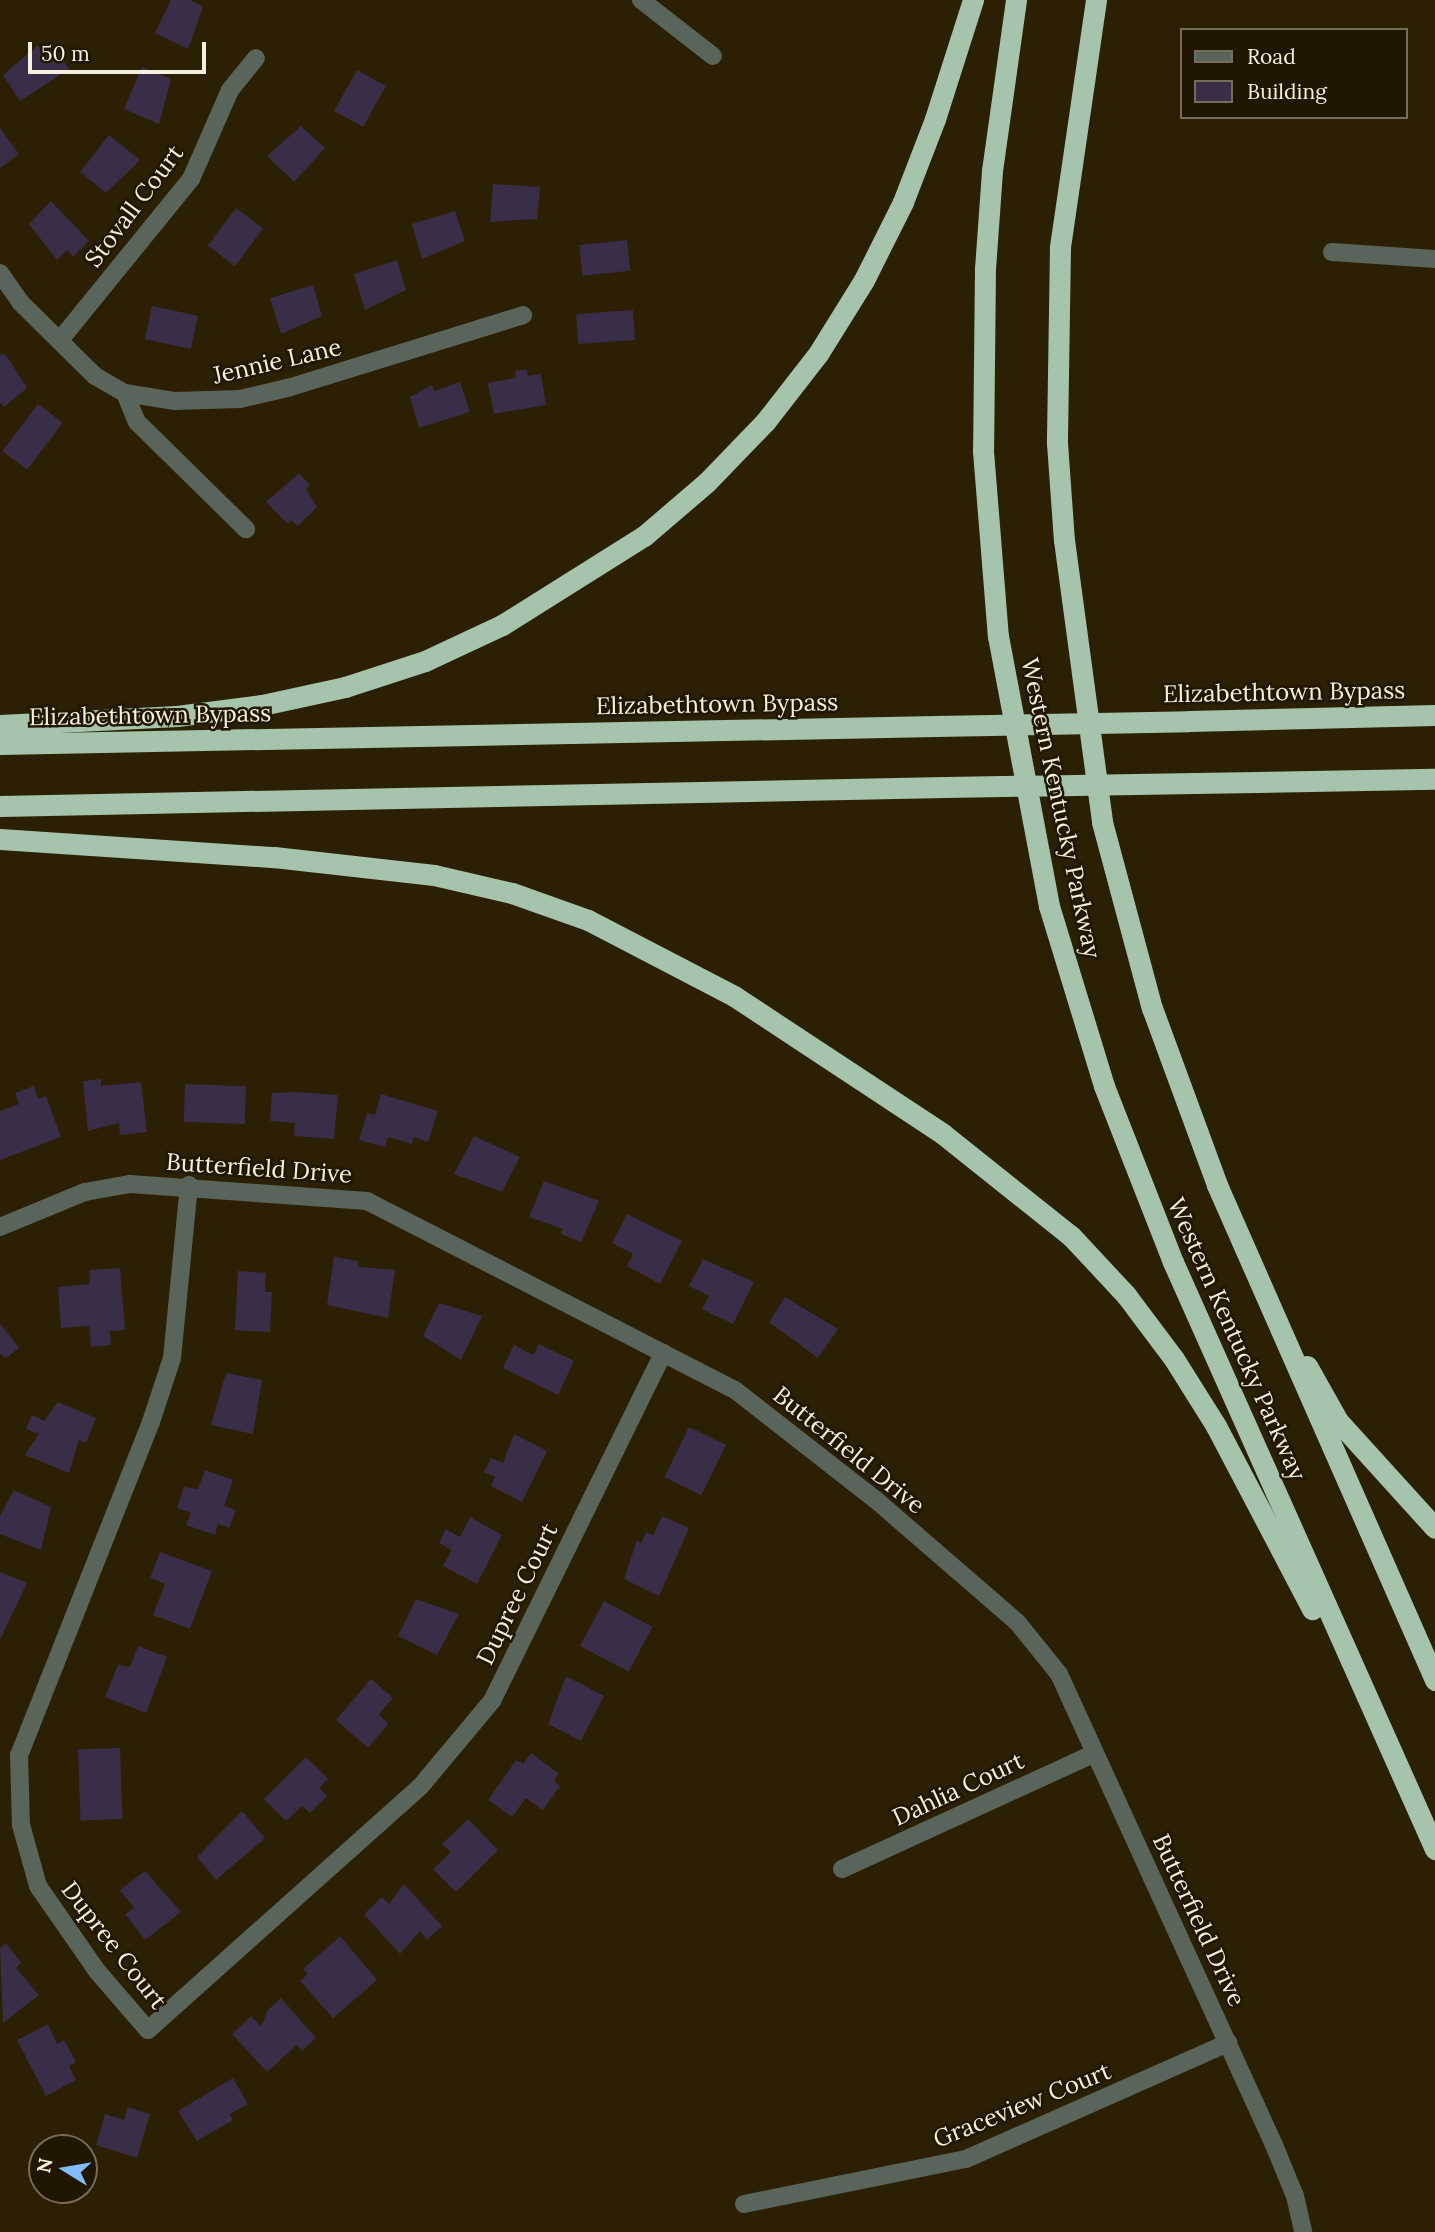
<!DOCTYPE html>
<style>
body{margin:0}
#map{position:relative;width:1435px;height:2232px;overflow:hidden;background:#2b2003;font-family:Lora,serif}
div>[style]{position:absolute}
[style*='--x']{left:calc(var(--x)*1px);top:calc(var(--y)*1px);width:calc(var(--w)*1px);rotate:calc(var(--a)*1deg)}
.building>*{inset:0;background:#392d47;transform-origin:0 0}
.street>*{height:18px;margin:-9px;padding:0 9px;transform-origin:9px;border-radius:9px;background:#59655b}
.highway>*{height:21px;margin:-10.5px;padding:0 10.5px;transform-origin:10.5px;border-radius:10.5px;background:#a6c4ab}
.highway-bridge>*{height:21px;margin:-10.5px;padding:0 10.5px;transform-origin:10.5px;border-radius:10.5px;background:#a6c4ab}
span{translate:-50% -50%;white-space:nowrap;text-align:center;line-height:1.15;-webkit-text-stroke:5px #211600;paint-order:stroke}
.street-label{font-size:24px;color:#f5efde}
.legend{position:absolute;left:1180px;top:28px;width:228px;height:91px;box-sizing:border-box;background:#211600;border:2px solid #766d59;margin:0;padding:9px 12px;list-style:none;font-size:21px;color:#f5efde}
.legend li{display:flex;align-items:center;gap:14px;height:35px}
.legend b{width:35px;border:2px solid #766d59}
.north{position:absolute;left:28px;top:2134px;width:70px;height:70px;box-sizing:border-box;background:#211600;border:2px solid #766d59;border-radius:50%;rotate:281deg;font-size:19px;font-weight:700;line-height:28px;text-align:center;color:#f5efde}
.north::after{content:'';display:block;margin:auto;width:24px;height:32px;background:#83bcfb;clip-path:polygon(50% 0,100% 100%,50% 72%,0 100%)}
.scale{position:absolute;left:28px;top:42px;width:178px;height:32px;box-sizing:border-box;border:4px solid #f5efde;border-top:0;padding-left:9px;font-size:21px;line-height:24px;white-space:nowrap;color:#f5efde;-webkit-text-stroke:5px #211600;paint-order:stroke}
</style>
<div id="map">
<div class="building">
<i style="clip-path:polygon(171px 0,190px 0,203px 7px,188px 49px,155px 33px)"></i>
<i style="clip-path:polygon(52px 43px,69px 69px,20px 101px,3px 75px,38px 45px,41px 50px)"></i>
<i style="clip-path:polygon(142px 67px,171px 79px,159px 124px,124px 109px)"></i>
<i style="left:357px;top:70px;width:33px;height:47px;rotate:29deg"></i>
<i style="clip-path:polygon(301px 126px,325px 148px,294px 182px,267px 156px)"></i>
<i style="clip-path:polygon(0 128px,19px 154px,0 168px)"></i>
<i style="clip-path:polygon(109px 135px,140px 160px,106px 193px,80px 172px)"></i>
<i style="clip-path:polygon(493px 184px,540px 187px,537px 219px,490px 222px)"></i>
<i style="clip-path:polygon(51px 201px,89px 241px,73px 257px,67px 250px,57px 260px,29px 224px)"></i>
<i style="left:236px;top:208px;width:34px;height:47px;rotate:37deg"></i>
<i style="clip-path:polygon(455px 211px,465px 241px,422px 259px,412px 224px)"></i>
<i style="left:627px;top:240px;width:31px;height:48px;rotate:84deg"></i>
<i style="clip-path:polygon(397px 260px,406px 290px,365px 310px,354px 274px)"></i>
<i style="clip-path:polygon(313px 285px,322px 316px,281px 334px,270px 298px)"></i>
<i style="left:152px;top:306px;width:47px;height:34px;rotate:12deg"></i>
<i style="left:633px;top:310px;width:30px;height:57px;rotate:86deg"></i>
<i style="clip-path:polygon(0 354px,6px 355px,27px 388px,4px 407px,0 402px)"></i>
<i style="clip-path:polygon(527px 369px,528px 376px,541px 374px,546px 405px,494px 414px,488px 383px,516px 378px,515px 371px)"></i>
<i style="clip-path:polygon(460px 382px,470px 412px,419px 428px,410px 397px,432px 385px,434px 391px)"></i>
<i style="left:38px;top:404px;width:31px;height:59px;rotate:37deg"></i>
<i style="clip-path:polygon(299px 473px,310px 485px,306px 489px,317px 507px,298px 526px,291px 520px,288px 524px,266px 502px)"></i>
<i style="clip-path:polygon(101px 1079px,101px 1086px,141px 1082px,147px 1132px,120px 1135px,119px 1123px,88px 1131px,83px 1081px)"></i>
<i style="left:185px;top:1084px;width:61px;height:38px;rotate:2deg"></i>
<i style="clip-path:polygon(34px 1086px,38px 1099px,46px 1096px,61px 1137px,0 1160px,0 1111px,19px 1104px,15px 1093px)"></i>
<i style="clip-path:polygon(297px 1092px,338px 1095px,334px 1139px,294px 1136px,295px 1123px,270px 1121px,272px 1093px)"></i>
<i style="clip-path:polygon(381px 1094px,438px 1111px,428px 1142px,414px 1137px,412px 1144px,388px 1137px,385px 1147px,359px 1140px,367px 1113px,375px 1115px)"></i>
<i style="clip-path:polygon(474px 1136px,520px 1157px,502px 1192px,454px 1174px)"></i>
<i style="clip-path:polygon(544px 1181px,599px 1201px,581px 1242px,561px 1234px,563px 1229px,529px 1217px)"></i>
<i style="clip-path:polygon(627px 1214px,682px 1241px,660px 1284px,627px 1266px,633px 1254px,612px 1243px)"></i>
<i style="clip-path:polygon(334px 1257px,358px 1261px,358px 1267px,395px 1270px,388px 1318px,327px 1305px)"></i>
<i style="clip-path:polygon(703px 1259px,754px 1282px,733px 1324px,702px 1309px,709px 1296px,689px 1286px)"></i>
<i style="clip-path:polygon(120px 1268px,125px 1330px,110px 1331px,111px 1345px,91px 1347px,89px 1326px,61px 1328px,58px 1287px,90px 1284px,89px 1270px)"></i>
<i style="clip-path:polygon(238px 1271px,266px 1273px,265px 1292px,272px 1292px,270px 1332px,235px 1330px)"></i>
<i style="clip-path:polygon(785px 1297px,838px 1329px,818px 1358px,769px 1322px)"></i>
<i style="clip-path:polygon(439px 1303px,482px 1316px,461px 1360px,423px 1336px)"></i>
<i style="clip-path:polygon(0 1323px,19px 1348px,6px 1358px,0 1354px)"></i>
<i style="clip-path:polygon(539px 1344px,574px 1361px,558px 1395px,503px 1368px,514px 1345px,533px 1355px)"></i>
<i style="clip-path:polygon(226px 1373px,262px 1380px,253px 1434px,211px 1425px)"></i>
<i style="clip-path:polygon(58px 1402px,96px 1418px,86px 1443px,79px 1440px,69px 1473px,25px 1455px,39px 1434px,26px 1429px,32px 1415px,44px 1421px)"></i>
<i style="left:689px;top:1427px;width:41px;height:56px;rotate:26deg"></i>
<i style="clip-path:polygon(514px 1434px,547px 1451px,522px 1502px,491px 1486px,495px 1477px,484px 1472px,491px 1458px,503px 1463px)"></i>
<i style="clip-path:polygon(205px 1470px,233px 1480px,224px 1506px,236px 1510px,229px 1528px,218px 1524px,215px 1535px,186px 1525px,191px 1513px,177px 1508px,184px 1487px,198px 1489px)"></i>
<i style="clip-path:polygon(14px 1490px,51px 1507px,41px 1550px,0 1534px,0 1516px)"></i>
<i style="clip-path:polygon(662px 1516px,689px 1528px,659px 1596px,624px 1579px,637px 1540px,641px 1543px,646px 1532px,653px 1535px)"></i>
<i style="clip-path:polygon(470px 1517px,502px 1535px,477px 1584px,443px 1566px,452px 1550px,439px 1543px,446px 1529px,460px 1537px)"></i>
<i style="clip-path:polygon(160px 1552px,212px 1571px,190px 1629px,153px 1615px,165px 1584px,150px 1578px)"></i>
<i style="clip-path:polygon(0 1572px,27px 1583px,0 1640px)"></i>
<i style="clip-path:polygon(416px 1599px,459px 1614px,437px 1655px,398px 1636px)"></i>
<i style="left:604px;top:1601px;width:55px;height:51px;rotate:28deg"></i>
<i style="clip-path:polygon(138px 1646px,167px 1657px,146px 1713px,105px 1697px,118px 1665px,130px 1667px)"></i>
<i style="clip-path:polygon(566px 1676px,604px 1696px,581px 1741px,548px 1724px)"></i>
<i style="clip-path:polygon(371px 1679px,393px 1698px,379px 1714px,388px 1724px,368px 1748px,336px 1720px)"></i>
<i style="left:120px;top:1748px;width:71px;height:42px;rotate:88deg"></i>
<i style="clip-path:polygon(531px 1753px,559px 1774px,554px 1781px,560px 1786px,543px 1810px,526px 1798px,512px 1817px,488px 1800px,516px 1760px,523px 1764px)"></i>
<i style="clip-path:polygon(306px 1757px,328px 1779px,319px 1788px,327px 1796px,310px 1813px,302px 1806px,286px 1821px,264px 1799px)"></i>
<i style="clip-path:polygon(242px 1811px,265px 1838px,216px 1880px,197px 1857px)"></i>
<i style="clip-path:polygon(468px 1819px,498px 1850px,456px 1892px,433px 1869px,451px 1852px,442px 1844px)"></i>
<i style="clip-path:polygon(145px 1871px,181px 1912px,145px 1940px,125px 1914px,134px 1908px,120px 1890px)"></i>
<i style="clip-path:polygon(404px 1884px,442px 1926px,427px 1940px,420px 1931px,400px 1954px,364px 1914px,382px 1897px,389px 1904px)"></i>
<i style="clip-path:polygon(340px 1936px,377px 1980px,333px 2018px,300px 1981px,308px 1974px,303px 1969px)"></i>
<i style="clip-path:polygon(6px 1943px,21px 1963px,16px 1968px,39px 1995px,3px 2023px,0 1948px)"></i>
<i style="clip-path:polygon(281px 1998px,316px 2038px,302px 2051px,297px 2045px,267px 2072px,232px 2034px,251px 2016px,261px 2026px,268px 2010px)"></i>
<i style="clip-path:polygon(48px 2024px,57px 2044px,64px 2040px,76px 2062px,69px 2066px,76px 2080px,46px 2096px,17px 2040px)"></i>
<i style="clip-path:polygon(233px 2078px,248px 2104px,230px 2114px,233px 2120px,197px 2141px,178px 2111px)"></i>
<i style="clip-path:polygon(128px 2107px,150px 2114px,137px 2158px,96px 2145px,105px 2114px,124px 2120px)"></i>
</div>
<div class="street">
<i style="--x:641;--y:0;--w:91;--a:37.9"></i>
<i style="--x:1332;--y:252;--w:103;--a:3.9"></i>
<i style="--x:0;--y:273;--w:35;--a:55"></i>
<i style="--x:20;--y:302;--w:105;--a:44.6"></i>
<i style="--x:95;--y:376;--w:34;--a:30"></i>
<i style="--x:125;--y:393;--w:51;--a:9.1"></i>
<i style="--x:175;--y:401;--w:65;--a:-1.8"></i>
<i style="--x:240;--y:399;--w:52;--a:-13.2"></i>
<i style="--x:291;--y:387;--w:243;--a:-17.2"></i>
<i style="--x:60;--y:340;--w:208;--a:-50.9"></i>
<i style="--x:191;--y:179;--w:97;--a:-66.3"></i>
<i style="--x:230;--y:90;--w:41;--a:-50.9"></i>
<i style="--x:125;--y:393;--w:31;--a:68"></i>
<i style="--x:137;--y:422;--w:153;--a:44.5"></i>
<i style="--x:189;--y:1185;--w:174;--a:95.6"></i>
<i style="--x:172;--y:1358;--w:67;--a:108.2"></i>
<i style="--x:151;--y:1422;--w:358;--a:111.6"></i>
<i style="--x:19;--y:1755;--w:70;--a:88.4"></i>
<i style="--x:21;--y:1825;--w:63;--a:74.4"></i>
<i style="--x:38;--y:1886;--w:103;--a:55.2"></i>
<i style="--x:97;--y:1971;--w:78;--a:49.2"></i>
<i style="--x:148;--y:2030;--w:365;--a:-41.8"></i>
<i style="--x:420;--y:1787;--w:112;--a:-50.1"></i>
<i style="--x:492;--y:1701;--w:388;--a:-63.8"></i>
<i style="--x:0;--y:1227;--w:92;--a:-22.4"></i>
<i style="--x:85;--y:1192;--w:46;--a:-10.1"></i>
<i style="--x:130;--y:1184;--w:238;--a:4.1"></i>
<i style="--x:367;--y:1201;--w:414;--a:27.2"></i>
<i style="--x:735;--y:1390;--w:179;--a:38"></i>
<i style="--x:876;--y:1500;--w:186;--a:40.9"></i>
<i style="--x:1017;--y:1622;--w:67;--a:51.1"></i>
<i style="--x:1059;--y:1674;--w:518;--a:65.46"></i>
<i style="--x:1274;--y:2145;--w:55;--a:67.6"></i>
<i style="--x:1295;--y:2196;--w:37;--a:77"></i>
<i style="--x:842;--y:1869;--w:278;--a:-24.6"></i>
<i style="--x:744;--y:2204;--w:227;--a:-11.5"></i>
<i style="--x:966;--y:2159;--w:287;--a:-23.9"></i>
</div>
<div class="highway">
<i style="--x:1016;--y:0;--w:173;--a:98"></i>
<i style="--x:992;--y:171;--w:97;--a:94.1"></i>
<i style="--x:985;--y:268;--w:183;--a:90.6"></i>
<i style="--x:983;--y:451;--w:186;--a:85.4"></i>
<i style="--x:998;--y:636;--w:275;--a:79.3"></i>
<i style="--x:1049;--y:906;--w:188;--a:73"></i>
<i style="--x:1104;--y:1086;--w:189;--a:68.6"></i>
<i style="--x:1173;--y:1262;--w:643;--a:65.95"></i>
<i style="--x:1096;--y:0;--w:250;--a:98.3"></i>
<i style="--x:1060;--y:247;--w:196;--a:90.9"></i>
<i style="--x:1057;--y:443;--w:97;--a:85.9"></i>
<i style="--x:1064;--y:540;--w:285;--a:82.3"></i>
<i style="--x:1102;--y:822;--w:193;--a:75"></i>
<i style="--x:1152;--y:1008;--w:189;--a:69.8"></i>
<i style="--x:1217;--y:1185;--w:541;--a:66.23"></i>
<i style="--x:1189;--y:721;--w:246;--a:-1.4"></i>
<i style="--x:0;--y:725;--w:177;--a:-2.9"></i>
<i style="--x:177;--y:716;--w:86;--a:-7.4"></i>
<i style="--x:262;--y:705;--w:85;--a:-12.2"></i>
<i style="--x:345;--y:687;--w:84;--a:-18"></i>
<i style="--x:425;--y:661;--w:85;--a:-25.1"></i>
<i style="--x:502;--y:625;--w:168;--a:-32.1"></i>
<i style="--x:644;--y:536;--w:83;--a:-40.6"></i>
<i style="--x:707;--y:482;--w:83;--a:-46"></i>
<i style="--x:765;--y:422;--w:86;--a:-52.1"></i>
<i style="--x:818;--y:354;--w:87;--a:-58.1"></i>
<i style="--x:864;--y:280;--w:87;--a:-63.4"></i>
<i style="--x:903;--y:202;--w:89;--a:-68.9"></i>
<i style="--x:935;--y:119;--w:125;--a:-72.3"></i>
<i style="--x:0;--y:744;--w:936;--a:-1.1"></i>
<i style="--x:1195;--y:783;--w:240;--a:-1"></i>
<i style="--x:0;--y:806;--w:945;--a:-1.15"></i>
<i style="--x:0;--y:839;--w:275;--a:3.8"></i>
<i style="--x:274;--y:857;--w:161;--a:6.4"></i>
<i style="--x:434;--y:875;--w:80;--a:13"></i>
<i style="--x:512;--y:893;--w:81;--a:19.6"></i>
<i style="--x:588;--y:920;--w:165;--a:27.5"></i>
<i style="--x:734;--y:996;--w:250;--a:33.4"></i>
<i style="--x:943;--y:1134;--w:164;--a:38.6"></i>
<i style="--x:1071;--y:1236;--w:81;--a:47"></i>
<i style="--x:1126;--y:1295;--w:80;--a:53.1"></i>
<i style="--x:1174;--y:1359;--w:79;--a:57.9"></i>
<i style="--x:1216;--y:1426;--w:207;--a:62.3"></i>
<i style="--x:1307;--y:1366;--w:63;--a:60.6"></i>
<i style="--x:1338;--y:1421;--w:144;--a:47.8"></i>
</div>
<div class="highway-bridge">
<i style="--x:936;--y:726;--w:253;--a:-1.1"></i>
<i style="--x:945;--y:787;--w:250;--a:-0.9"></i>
</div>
<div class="street-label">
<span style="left:134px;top:206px;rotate:-53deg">Stovall Court</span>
<span style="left:277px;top:361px;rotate:-13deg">Jennie Lane</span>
<span style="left:1284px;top:692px;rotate:-1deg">Elizabethtown Bypass</span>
<span style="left:717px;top:704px;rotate:-1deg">Elizabethtown Bypass</span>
<span style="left:150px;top:715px;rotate:-1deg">Elizabethtown Bypass</span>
<span style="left:1061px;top:808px;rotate:78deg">Western Kentucky Parkway</span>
<span style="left:259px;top:1168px;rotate:4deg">Butterfield Drive</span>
<span style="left:1237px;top:1339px;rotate:66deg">Western Kentucky Parkway</span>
<span style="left:849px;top:1450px;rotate:39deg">Butterfield Drive</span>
<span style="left:517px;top:1594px;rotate:-64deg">Dupree Court</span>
<span style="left:958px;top:1789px;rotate:-25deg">Dahlia Court</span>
<span style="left:1199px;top:1920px;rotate:65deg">Butterfield Drive</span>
<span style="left:114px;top:1945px;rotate:52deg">Dupree Court</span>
<span style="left:1022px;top:2105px;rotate:-22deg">Graceview Court</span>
</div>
<ul class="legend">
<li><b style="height:9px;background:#59655b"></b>Road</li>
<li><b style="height:19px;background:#392d47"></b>Building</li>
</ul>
<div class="north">N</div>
<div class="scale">50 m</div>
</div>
